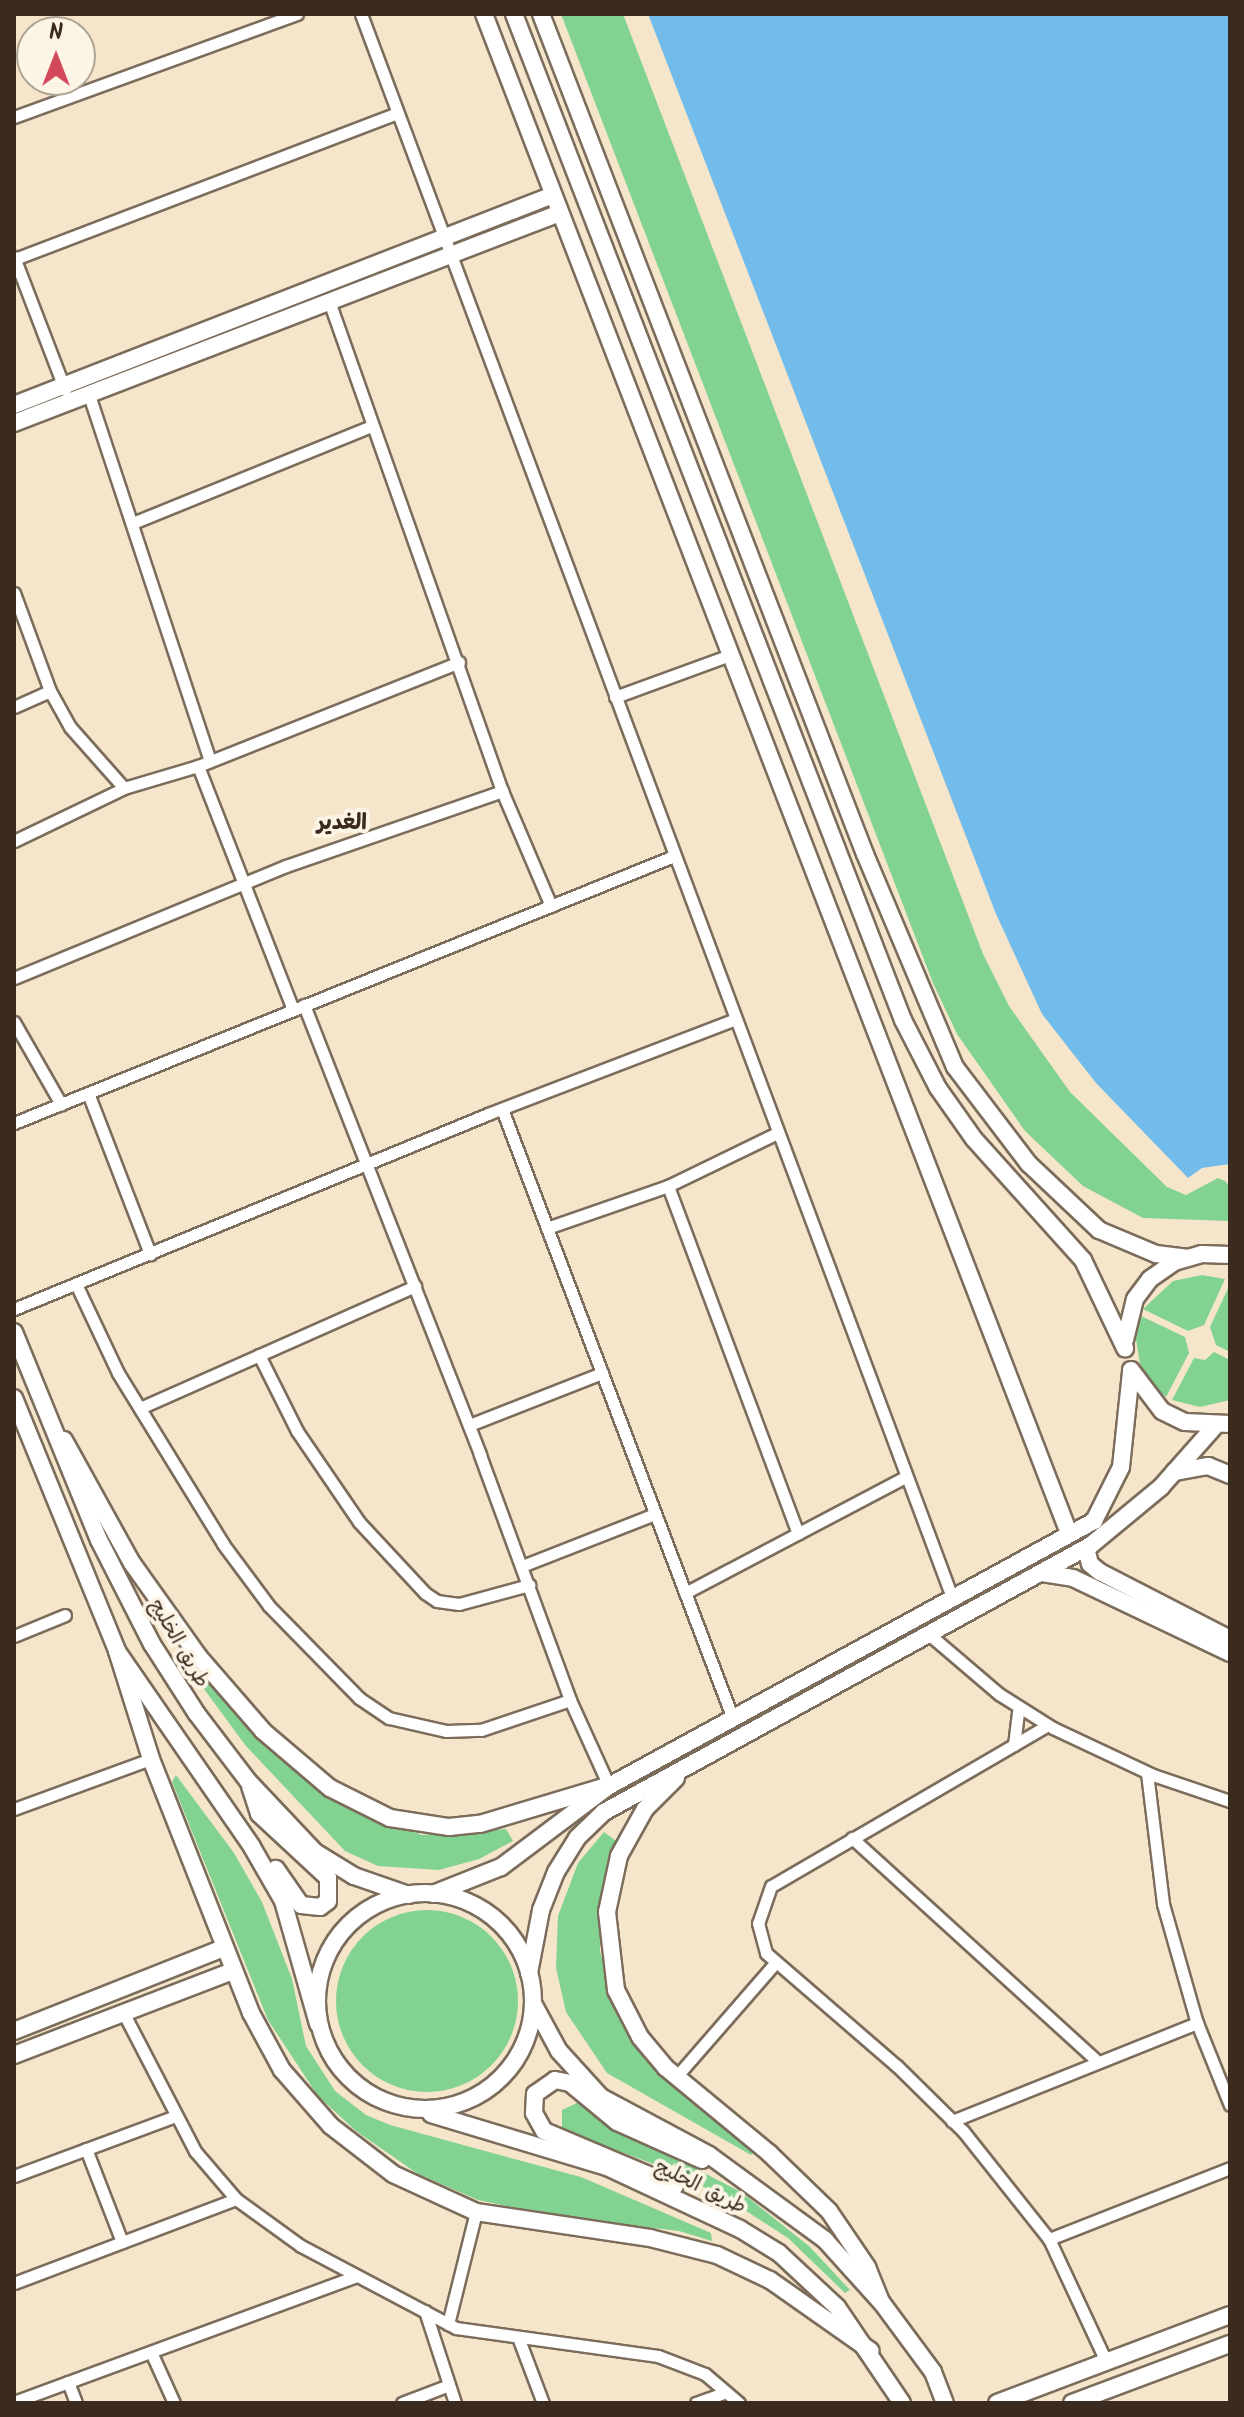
<!DOCTYPE html>
<meta charset="utf-8">
<style>
body{margin:0}
#map{position:relative;width:1244px;height:2417px;overflow:hidden;background:#f5e6cb;font-family:Kalam,"Playpen Sans Arabic",sans-serif}
div>[style]{position:absolute}
[style*='--x']{left:calc(var(--x)*1px);top:calc(var(--y)*1px);width:calc(var(--w)*1px);rotate:calc(var(--a)*1deg)}
.green>*{inset:0;background:#82d292}
.round{border-radius:50%}
.water>*{inset:0;background:#72bceb}
.roads{filter:drop-shadow(2px 0 #7c6c5b) drop-shadow(-2px 0 #7c6c5b) drop-shadow(0 2px #7c6c5b) drop-shadow(0 -2px #7c6c5b)}
.street>*{height:11px;margin:-5.5px;padding:0 5.5px;transform-origin:5.5px;border-radius:5.5px;background:#fff}
.secondary>*{height:16px;margin:-8px;padding:0 8px;transform-origin:8px;border-radius:8px;background:#fff}
.primary>*{height:16px;margin:-8px;padding:0 8px;transform-origin:8px;border-radius:8px;background:#fff}
.primary>.ring{margin:-8px;padding:0;box-sizing:content-box;background:none;border:16px solid #fff;border-radius:50%}
span{translate:-50% -50%;white-space:nowrap;text-align:center;line-height:1.15;-webkit-text-stroke:8px #fcf5e5;paint-order:stroke}
.street-label{font-size:20px;color:#3b2a1e}
.neighbourhood-label{font-size:22px;color:#3b2a1e;font-weight:700}
.frame{position:absolute;inset:0;border:16px solid #3b2a1e;pointer-events:none}
.north{position:absolute;left:16px;top:16px;width:80px;height:80px;box-sizing:border-box;background:#fcf5e5;border:2px solid #afa495;border-radius:50%;rotate:0deg;font-size:22px;font-weight:700;line-height:32px;text-align:center;color:#3b2a1e}
.north::after{content:'';display:block;margin:auto;width:28px;height:36px;background:#d1495b;clip-path:polygon(50% 0,100% 100%,50% 72%,0 100%)}
</style>
<div id="map">
<div class="green">
<i style="clip-path:polygon(561px 14px,623px 14px,983px 954px,1009px 1006px,1070px 1092px,1167px 1187px,1186px 1195px,1218px 1178px,1225px 1181px,1230px 1187px,1230px 1221px,1143px 1218px,1083px 1186px,1025px 1131px,957px 1034px,933px 983px)"></i>
<i style="clip-path:polygon(1202px 1275px,1225px 1279px,1204px 1325px,1188px 1331px,1143px 1309px,1173px 1281px)"></i>
<i style="clip-path:polygon(1230px 1284px,1230px 1352px,1216px 1345px,1210px 1327px)"></i>
<i style="clip-path:polygon(1141px 1316px,1185px 1337px,1189px 1353px,1166px 1397px,1149px 1382px,1140px 1364px,1136px 1339px)"></i>
<i style="clip-path:polygon(1214px 1352px,1230px 1360px,1230px 1400px,1200px 1407px,1172px 1400px,1194px 1358px,1205px 1360px)"></i>
<i style="clip-path:polygon(196px 1665px,285px 1762px,341px 1805px,422px 1835px,506px 1829px,513px 1841px,479px 1859px,439px 1870px,378px 1866px,345px 1851px,246px 1746px,190px 1670px)"></i>
<i style="clip-path:polygon(176px 1775px,234px 1853px,262px 1902px,292px 1979px,306px 2046px,335px 2091px,366px 2115px,390px 2125px,581px 2177px,711px 2233px,712px 2241px,679px 2231px,560px 2217px,478px 2200px,418px 2174px,356px 2131px,318px 2096px,268px 2020px,172px 1782px)"></i>
<i style="clip-path:polygon(604px 1832px,616px 1841px,600px 1899px,600px 1952px,619px 2015px,656px 2068px,755px 2151px,751px 2155px,607px 2073px,566px 2012px,556px 1968px,558px 1916px,578px 1863px)"></i>
<i class="round" style="left:336px;top:1910px;width:182px;height:182px"></i>
<i style="clip-path:polygon(581px 2101px,607px 2123px,741px 2192px,809px 2246px,850px 2290px,845px 2293px,788px 2238px,729px 2200px,675px 2172px,562px 2130px,562px 2110px)"></i>
</div>
<div class="water">
<i style="clip-path:polygon(648px 14px,1230px 14px,1230px 1164px,1202px 1168px,1188px 1178px,1096px 1083px,1042px 1014px,996px 914px)"></i>
</div>
<div class="roads">
<div class="street">
<i style="--x:361;--y:14;--w:1693;--a:69.53"></i>
<i style="--x:14;--y:117;--w:301;--a:-20"></i>
<i style="--x:14;--y:257;--w:142;--a:69"></i>
<i style="--x:15;--y:259;--w:409;--a:-20.9"></i>
<i style="--x:329;--y:301;--w:520;--a:70.55"></i>
<i style="--x:502;--y:791;--w:125;--a:66.9"></i>
<i style="--x:89;--y:395;--w:385;--a:71.7"></i>
<i style="--x:135;--y:522;--w:255;--a:-22.1"></i>
<i style="--x:14;--y:593;--w:104;--a:69.8"></i>
<i style="--x:50;--y:691;--w:41;--a:60.9"></i>
<i style="--x:70;--y:727;--w:81;--a:48.5"></i>
<i style="--x:615;--y:697;--w:122;--a:-20.1"></i>
<i style="--x:14;--y:707;--w:39;--a:-24"></i>
<i style="--x:198;--y:766;--w:262;--a:68.7"></i>
<i style="--x:14;--y:841;--w:122;--a:-25.7"></i>
<i style="--x:124;--y:788;--w:77;--a:-16.6"></i>
<i style="--x:198;--y:766;--w:281;--a:-21.7"></i>
<i style="--x:14;--y:978;--w:294;--a:-22.4"></i>
<i style="--x:286;--y:866;--w:229;--a:-19.1"></i>
<i style="--x:304;--y:1005;--w:483;--a:68.6"></i>
<i style="--x:480;--y:1455;--w:261;--a:69.8"></i>
<i style="--x:570;--y:1700;--w:94;--a:65.6"></i>
<i style="--x:14;--y:1022;--w:95;--a:60.2"></i>
<i style="--x:88;--y:1093;--w:173;--a:68.9"></i>
<i style="--x:502;--y:1109;--w:652;--a:69.26"></i>
<i style="--x:14;--y:1123;--w:712;--a:-22.03"></i>
<i style="--x:668;--y:1186;--w:121;--a:-25.9"></i>
<i style="--x:547;--y:1228;--w:128;--a:-19.1"></i>
<i style="--x:668;--y:1186;--w:371;--a:69.5"></i>
<i style="--x:76;--y:1284;--w:98;--a:64.7"></i>
<i style="--x:118;--y:1373;--w:201;--a:58.4"></i>
<i style="--x:223;--y:1544;--w:77;--a:53.4"></i>
<i style="--x:269;--y:1606;--w:129;--a:45.6"></i>
<i style="--x:359;--y:1698;--w:36;--a:34"></i>
<i style="--x:389;--y:1718;--w:58;--a:12.8"></i>
<i style="--x:446;--y:1731;--w:35;--a:-2"></i>
<i style="--x:481;--y:1730;--w:94;--a:-18.6"></i>
<i style="--x:14;--y:1309;--w:513;--a:-22.36"></i>
<i style="--x:488;--y:1114;--w:265;--a:-21"></i>
<i style="--x:259;--y:1355;--w:85;--a:63.4"></i>
<i style="--x:297;--y:1431;--w:110;--a:55.7"></i>
<i style="--x:359;--y:1522;--w:97;--a:47.1"></i>
<i style="--x:425;--y:1593;--w:14;--a:34"></i>
<i style="--x:437;--y:1601;--w:22;--a:8"></i>
<i style="--x:459;--y:1604;--w:73;--a:-15.2"></i>
<i style="--x:140;--y:1408;--w:301;--a:-23.9"></i>
<i style="--x:469;--y:1425;--w:143;--a:-21.4"></i>
<i style="--x:522;--y:1566;--w:143;--a:-21.4"></i>
<i style="--x:685;--y:1593;--w:246;--a:-27.8"></i>
<i style="--x:14;--y:1636;--w:55;--a:-22.4"></i>
<i style="--x:931;--y:1636;--w:89;--a:40.5"></i>
<i style="--x:999;--y:1694;--w:64;--a:32.2"></i>
<i style="--x:1053;--y:1728;--w:110;--a:25.2"></i>
<i style="--x:1153;--y:1775;--w:81;--a:18.7"></i>
<i style="--x:1048;--y:1725;--w:320;--a:149.8"></i>
<i style="--x:771;--y:1886;--w:39;--a:109"></i>
<i style="--x:758;--y:1923;--w:31;--a:75"></i>
<i style="--x:766;--y:1953;--w:173;--a:40.8"></i>
<i style="--x:897;--y:2066;--w:93;--a:44.6"></i>
<i style="--x:963;--y:2131;--w:138;--a:51.5"></i>
<i style="--x:1049;--y:2239;--w:135;--a:65"></i>
<i style="--x:1014;--y:1745;--w:38;--a:-83"></i>
<i style="--x:1147;--y:1773;--w:132;--a:83"></i>
<i style="--x:1163;--y:1904;--w:124;--a:74.1"></i>
<i style="--x:1197;--y:2023;--w:88;--a:68.1"></i>
<i style="--x:14;--y:1809;--w:146;--a:-20.1"></i>
<i style="--x:852;--y:1838;--w:331;--a:42.3"></i>
<i style="--x:123;--y:2012;--w:157;--a:62.6"></i>
<i style="--x:195;--y:2151;--w:63;--a:49.5"></i>
<i style="--x:236;--y:2199;--w:80;--a:35.9"></i>
<i style="--x:301;--y:2246;--w:175;--a:27.9"></i>
<i style="--x:456;--y:2328;--w:204;--a:7.9"></i>
<i style="--x:658;--y:2356;--w:50;--a:21"></i>
<i style="--x:705;--y:2374;--w:45;--a:40.5"></i>
<i style="--x:676;--y:2077;--w:152;--a:-49"></i>
<i style="--x:952;--y:2121;--w:264;--a:-21.8"></i>
<i style="--x:86;--y:2149;--w:100;--a:68.8"></i>
<i style="--x:14;--y:2176;--w:172;--a:-20.4"></i>
<i style="--x:1049;--y:2239;--w:194;--a:-21.4"></i>
<i style="--x:14;--y:2283;--w:237;--a:-20.7"></i>
<i style="--x:425;--y:2311;--w:97;--a:71.9"></i>
<i style="--x:448;--y:2324;--w:115;--a:-76"></i>
<i style="--x:518;--y:2337;--w:71;--a:69.3"></i>
<i style="--x:151;--y:2352;--w:56;--a:65.7"></i>
<i style="--x:68;--y:2382;--w:22;--a:69"></i>
<i style="--x:14;--y:2402;--w:365;--a:-20.2"></i>
<i style="--x:402;--y:2403;--w:50;--a:-21"></i>
<i style="--x:696;--y:2403;--w:32;--a:-20"></i>
</div>
<div class="secondary">
<i style="--x:484;--y:14;--w:1628;--a:68.94"></i>
<i style="--x:514;--y:14;--w:1079;--a:68.86"></i>
<i style="--x:903;--y:1020;--w:76;--a:62.8"></i>
<i style="--x:938;--y:1088;--w:62;--a:54.8"></i>
<i style="--x:974;--y:1139;--w:163;--a:48"></i>
<i style="--x:1083;--y:1260;--w:98;--a:64.5"></i>
<i style="--x:541;--y:14;--w:900;--a:68.91"></i>
<i style="--x:865;--y:854;--w:231;--a:67.1"></i>
<i style="--x:955;--y:1067;--w:122;--a:52.7"></i>
<i style="--x:1029;--y:1164;--w:96;--a:43.3"></i>
<i style="--x:1099;--y:1230;--w:62;--a:22.8"></i>
<i style="--x:1156;--y:1254;--w:31;--a:7"></i>
<i style="--x:14;--y:405;--w:578;--a:-21.29"></i>
<i style="--x:14;--y:423;--w:585;--a:-21.04"></i>
<i style="--x:1125;--y:1340;--w:42;--a:-76.3"></i>
<i style="--x:1135;--y:1299;--w:25;--a:-53"></i>
<i style="--x:1150;--y:1279;--w:29;--a:-35"></i>
<i style="--x:1174;--y:1262;--w:29;--a:-16"></i>
<i style="--x:1202;--y:1254;--w:28;--a:2"></i>
<i style="--x:1131;--y:1370;--w:51;--a:52.9"></i>
<i style="--x:1162;--y:1411;--w:25;--a:26"></i>
<i style="--x:1185;--y:1422;--w:45;--a:2.5"></i>
<i style="--x:64;--y:1440;--w:141;--a:61.1"></i>
<i style="--x:132;--y:1563;--w:115;--a:54.5"></i>
<i style="--x:199;--y:1657;--w:98;--a:49.1"></i>
<i style="--x:263;--y:1731;--w:88;--a:40.4"></i>
<i style="--x:330;--y:1788;--w:67;--a:26.6"></i>
<i style="--x:390;--y:1818;--w:60;--a:8.7"></i>
<i style="--x:449;--y:1827;--w:31;--a:-6"></i>
<i style="--x:480;--y:1824;--w:128;--a:-16.7"></i>
<i style="--x:1174;--y:1472;--w:35;--a:-10"></i>
<i style="--x:1208;--y:1466;--w:24;--a:22"></i>
<i style="--x:1086;--y:1548;--w:16;--a:76"></i>
<i style="--x:1090;--y:1564;--w:13;--a:39"></i>
<i style="--x:1100;--y:1572;--w:146;--a:27.3"></i>
<i style="--x:1042;--y:1573;--w:31;--a:9"></i>
<i style="--x:1073;--y:1578;--w:174;--a:25.5"></i>
<i style="--x:676;--y:1778;--w:44;--a:135"></i>
<i style="--x:645;--y:1809;--w:54;--a:119"></i>
<i style="--x:619;--y:1856;--w:57;--a:102.1"></i>
<i style="--x:607;--y:1912;--w:79;--a:83.4"></i>
<i style="--x:616;--y:1990;--w:53;--a:62.9"></i>
<i style="--x:640;--y:2037;--w:40;--a:50"></i>
<i style="--x:666;--y:2068;--w:134;--a:39.5"></i>
<i style="--x:769;--y:2153;--w:83;--a:44"></i>
<i style="--x:829;--y:2211;--w:68;--a:55.8"></i>
<i style="--x:867;--y:2267;--w:37;--a:68"></i>
<i style="--x:433;--y:1894;--w:73;--a:-21.7"></i>
<i style="--x:501;--y:1867;--w:135;--a:-36.9"></i>
<i style="--x:609;--y:1786;--w:553;--a:-28.65"></i>
<i style="--x:1094;--y:1521;--w:60;--a:-63.4"></i>
<i style="--x:1121;--y:1467;--w:96;--a:-84"></i>
<i style="--x:529;--y:1973;--w:64;--a:-79.2"></i>
<i style="--x:541;--y:1910;--w:41;--a:-68.5"></i>
<i style="--x:556;--y:1872;--w:40;--a:-58"></i>
<i style="--x:577;--y:1838;--w:37;--a:-44"></i>
<i style="--x:604;--y:1812;--w:555;--a:-28.73"></i>
<i style="--x:1091;--y:1545;--w:91;--a:-39.6"></i>
<i style="--x:1161;--y:1487;--w:81;--a:-48.5"></i>
<i style="--x:14;--y:2031;--w:226;--a:-21.6"></i>
<i style="--x:14;--y:2055;--w:235;--a:-21"></i>
<i style="--x:997;--y:2403;--w:249;--a:-20.7"></i>
<i style="--x:1072;--y:2403;--w:169;--a:-20.5"></i>
</div>
<div class="primary">
<i style="--x:14;--y:1332;--w:225;--a:67.8"></i>
<i style="--x:99;--y:1540;--w:117;--a:63"></i>
<i style="--x:152;--y:1644;--w:83;--a:57.3"></i>
<i style="--x:197;--y:1714;--w:84;--a:52.7"></i>
<i style="--x:248;--y:1781;--w:98;--a:46.7"></i>
<i style="--x:315;--y:1852;--w:46;--a:31.6"></i>
<i style="--x:354;--y:1876;--w:58;--a:19.1"></i>
<i style="--x:14;--y:1398;--w:273;--a:67.8"></i>
<i style="--x:117;--y:1651;--w:238;--a:55.4"></i>
<i style="--x:252;--y:1847;--w:62;--a:60.1"></i>
<i style="--x:283;--y:1901;--w:128;--a:74.1"></i>
<i style="--x:117;--y:1651;--w:113;--a:72.5"></i>
<i style="--x:151;--y:1759;--w:273;--a:68.5"></i>
<i style="--x:251;--y:2013;--w:65;--a:61.5"></i>
<i style="--x:282;--y:2070;--w:74;--a:48.8"></i>
<i style="--x:331;--y:2126;--w:78;--a:37.7"></i>
<i style="--x:393;--y:2174;--w:91;--a:24.6"></i>
<i style="--x:476;--y:2212;--w:176;--a:8.5"></i>
<i style="--x:650;--y:2238;--w:69;--a:14.2"></i>
<i style="--x:717;--y:2255;--w:59;--a:25.3"></i>
<i style="--x:770;--y:2280;--w:123;--a:35.1"></i>
<i style="--x:250;--y:1786;--w:29;--a:72"></i>
<i style="--x:259;--y:1814;--w:94;--a:42.8"></i>
<i style="--x:328;--y:1878;--w:23;--a:90"></i>
<i style="--x:328;--y:1901;--w:10;--a:143"></i>
<i style="--x:320;--y:1907;--w:19;--a:-174"></i>
<i style="--x:301;--y:1905;--w:44;--a:-124.8"></i>
<i class="ring" style="left:317px;top:1893px;width:200px;height:200px"></i>
<i style="--x:534;--y:2005;--w:52;--a:61.5"></i>
<i style="--x:559;--y:2051;--w:62;--a:47.6"></i>
<i style="--x:601;--y:2097;--w:123;--a:28.2"></i>
<i style="--x:709;--y:2155;--w:144;--a:36.2"></i>
<i style="--x:825;--y:2240;--w:85;--a:47.9"></i>
<i style="--x:882;--y:2303;--w:86;--a:53.5"></i>
<i style="--x:933;--y:2372;--w:33;--a:69"></i>
<i style="--x:431;--y:2114;--w:184;--a:16.8"></i>
<i style="--x:607;--y:2167;--w:147;--a:25"></i>
<i style="--x:740;--y:2229;--w:46;--a:31.6"></i>
<i style="--x:779;--y:2253;--w:79;--a:43"></i>
<i style="--x:837;--y:2307;--w:116;--a:55.9"></i>
<i style="--x:675;--y:2186;--w:142;--a:-157.2"></i>
<i style="--x:544;--y:2131;--w:21;--a:-119"></i>
<i style="--x:534;--y:2113;--w:19;--a:-87"></i>
<i style="--x:535;--y:2094;--w:24;--a:-35"></i>
<i style="--x:555;--y:2080;--w:15;--a:11"></i>
<i style="--x:570;--y:2083;--w:61;--a:39.7"></i>
<i style="--x:617;--y:2122;--w:93;--a:24.1"></i>
</div>
</div>
<div class="street-label">
<span style="left:178px;top:1644px;rotate:60deg">طريق الخليج</span>
<span style="left:700px;top:2188px;rotate:26deg">طريق الخليج</span>
</div>
<div class="neighbourhood-label">
<span style="left:342px;top:824px">الغدير</span>
</div>
<div class="frame"></div>
<div class="north">N</div>
</div>
